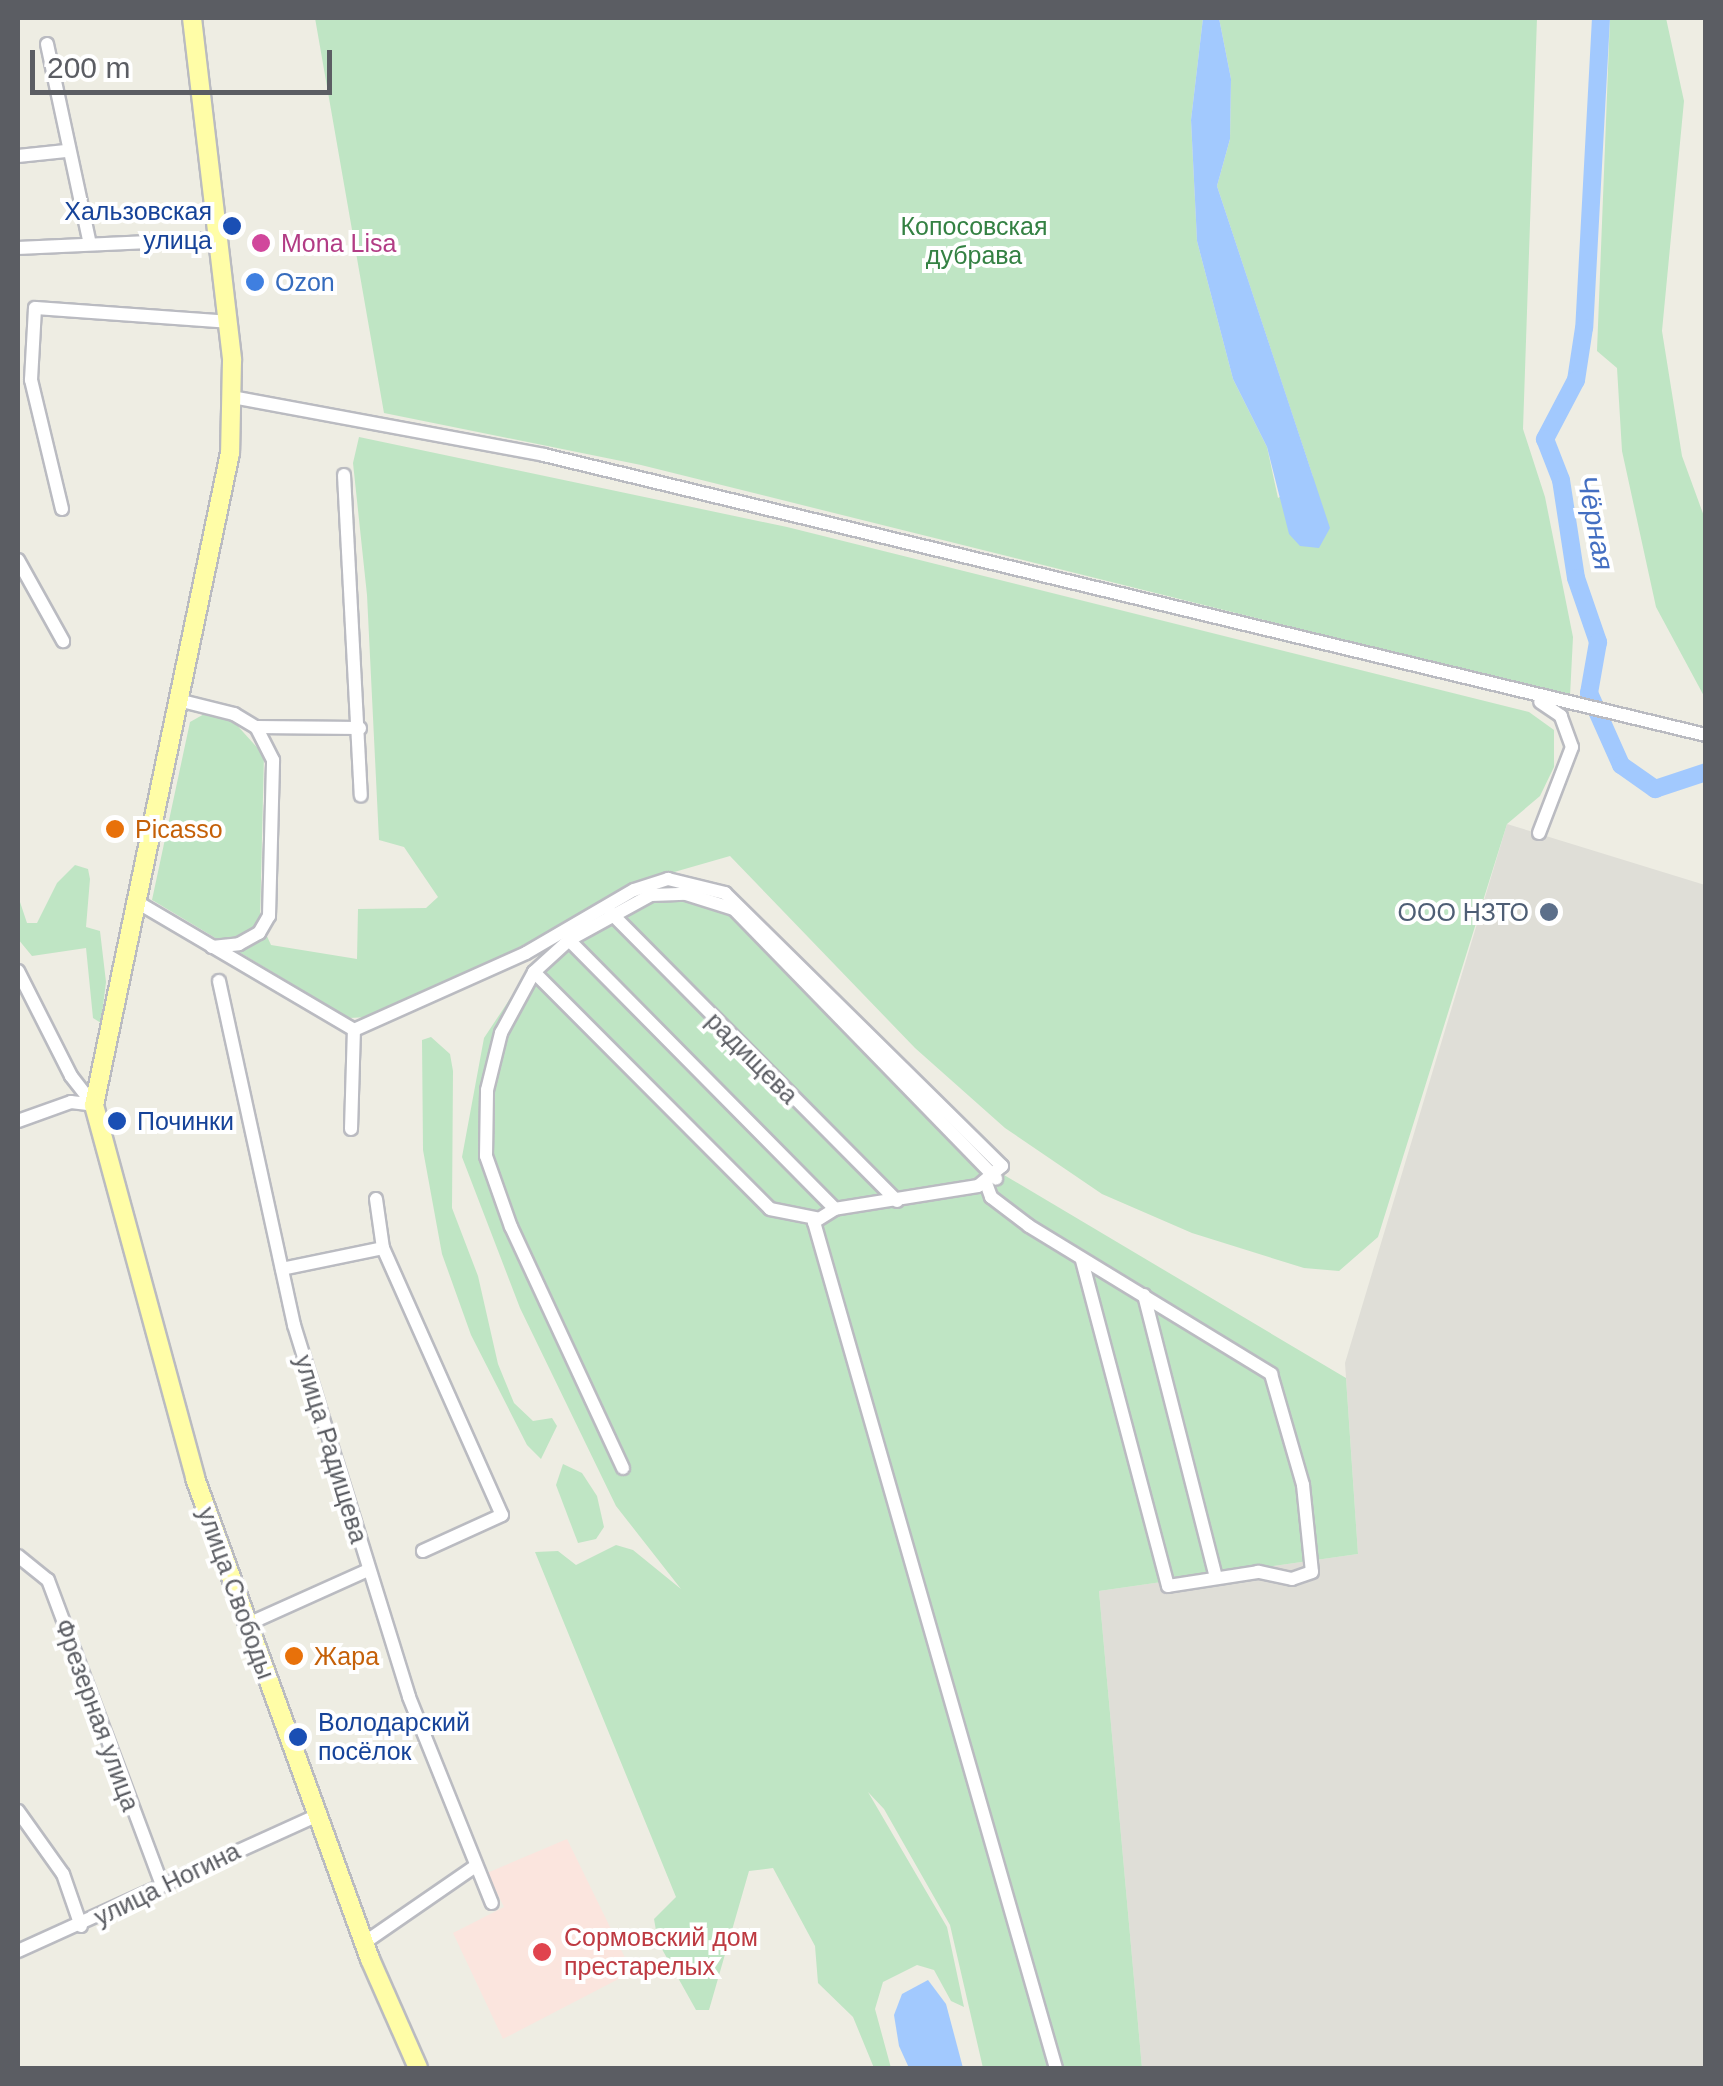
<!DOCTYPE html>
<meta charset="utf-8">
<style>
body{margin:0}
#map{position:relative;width:1723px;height:2086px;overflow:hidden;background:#eeede3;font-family:Arial,sans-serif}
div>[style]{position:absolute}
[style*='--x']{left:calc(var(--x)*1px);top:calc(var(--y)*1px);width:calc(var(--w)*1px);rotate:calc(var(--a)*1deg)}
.industrial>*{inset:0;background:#dfded7}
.medical>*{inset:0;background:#fbe5de}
.green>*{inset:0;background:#bfe5c4}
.water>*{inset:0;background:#a2c9fe}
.river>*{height:18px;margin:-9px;padding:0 9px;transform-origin:9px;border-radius:9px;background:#a2c9fe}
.roads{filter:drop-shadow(2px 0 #babbc1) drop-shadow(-2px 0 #babbc1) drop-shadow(0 2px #babbc1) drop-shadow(0 -2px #babbc1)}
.minor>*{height:12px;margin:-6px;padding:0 6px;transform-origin:6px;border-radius:6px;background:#fff}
.major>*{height:18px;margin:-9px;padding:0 9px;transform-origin:9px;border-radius:9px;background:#fffda7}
.dots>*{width:28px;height:28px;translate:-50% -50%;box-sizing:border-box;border:5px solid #fff;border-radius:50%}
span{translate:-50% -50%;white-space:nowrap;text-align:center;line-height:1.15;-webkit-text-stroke:8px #fff;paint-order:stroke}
.transit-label{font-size:25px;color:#164399}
.right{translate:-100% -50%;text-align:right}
.left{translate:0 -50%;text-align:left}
.park-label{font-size:25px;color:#348143}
.hotel-label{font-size:25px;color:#b23c85}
.shop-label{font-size:25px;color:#366cbe}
.food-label{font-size:25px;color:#c56008}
.service-label{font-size:25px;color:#4e5e75}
.street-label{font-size:25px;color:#5b5d63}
.health-label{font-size:25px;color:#be3a42}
.water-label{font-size:28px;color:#446fc2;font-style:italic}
.frame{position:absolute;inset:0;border:20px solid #5b5d63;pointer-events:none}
.scale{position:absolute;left:30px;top:50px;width:302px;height:45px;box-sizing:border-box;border:5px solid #5b5d63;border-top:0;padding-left:12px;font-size:30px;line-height:35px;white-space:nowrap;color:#5b5d63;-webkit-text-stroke:8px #fff;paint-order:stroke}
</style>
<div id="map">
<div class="industrial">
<i style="clip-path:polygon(1507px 824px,1705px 885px,1705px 2068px,1142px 2068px,1099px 1591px,1358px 1554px,1345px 1363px)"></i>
</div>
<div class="medical">
<i style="clip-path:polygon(567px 1839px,632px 1972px,503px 2039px,453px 1933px,504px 1907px,487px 1873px)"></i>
</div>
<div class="green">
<i style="clip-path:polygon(315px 18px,1203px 18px,1191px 120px,1197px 241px,1233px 379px,1267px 447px,1278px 498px,1313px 477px,1217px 186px,1230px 139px,1231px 79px,1219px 18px,1537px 18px,1523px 429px,1545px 497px,1573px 637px,1570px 696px,641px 465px,384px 413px)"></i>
<i style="clip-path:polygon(1610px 18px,1666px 18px,1684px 101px,1662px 331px,1682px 456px,1705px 519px,1705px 698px,1656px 607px,1622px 451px,1617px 368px,1597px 351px)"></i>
<i style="clip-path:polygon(359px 437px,787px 527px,1529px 712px,1554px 730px,1554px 767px,1540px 796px,1507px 824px,1378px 1237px,1339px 1271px,1304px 1268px,1192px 1233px,1102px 1194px,1005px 1128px,915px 1048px,730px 856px,636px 883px,503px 956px,369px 1017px,349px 1018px,152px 900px,190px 722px,206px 713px,234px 722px,264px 755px,260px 921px,271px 945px,357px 959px,358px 909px,426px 908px,438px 897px,404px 847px,379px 840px,367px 595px,353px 463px)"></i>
<i style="clip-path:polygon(75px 865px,88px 869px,90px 879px,86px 927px,100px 931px,106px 982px,101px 1023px,93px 1018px,86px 948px,32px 956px,18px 939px,18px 896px,27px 923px,37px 923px,57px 883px)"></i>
<i style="clip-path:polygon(642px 892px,731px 901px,1004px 1175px,1346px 1378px,1358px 1554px,1099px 1591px,1142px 2068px,983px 2068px,950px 1925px,884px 1809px,868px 1792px,947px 1927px,964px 2007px,951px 2001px,934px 1970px,917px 1965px,883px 1982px,875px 2009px,891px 2068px,874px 2068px,853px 2017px,818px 1983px,815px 1946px,773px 1868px,749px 1871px,709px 2010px,696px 2010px,658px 1942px,654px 1919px,676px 1897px,535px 1552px,558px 1551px,576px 1565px,616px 1545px,633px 1550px,681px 1589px,616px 1506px,520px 1308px,462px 1157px,484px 1038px,539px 955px,602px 909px)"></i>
<i style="clip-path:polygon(431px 1037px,450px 1054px,453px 1071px,452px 1208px,478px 1276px,498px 1364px,514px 1403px,533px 1421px,552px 1418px,557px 1426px,541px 1459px,527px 1445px,471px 1335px,442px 1254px,423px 1150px,422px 1040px)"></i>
<i style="clip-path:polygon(563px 1464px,582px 1473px,597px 1496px,604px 1527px,596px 1539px,578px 1543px,556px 1485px)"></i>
</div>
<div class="water">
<i style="clip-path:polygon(1203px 18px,1219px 18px,1231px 79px,1230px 139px,1217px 186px,1330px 528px,1319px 548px,1300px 546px,1289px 534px,1267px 447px,1233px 379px,1197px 241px,1191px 120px)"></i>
<i style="clip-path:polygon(928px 1980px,946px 2004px,963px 2068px,909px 2068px,899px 2046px,894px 2015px,902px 1994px)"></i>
</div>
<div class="river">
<i style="--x:1601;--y:18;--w:310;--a:93.1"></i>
<i style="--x:1584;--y:328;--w:53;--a:98.7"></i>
<i style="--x:1576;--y:380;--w:67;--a:117.7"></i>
<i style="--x:1545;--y:439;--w:44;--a:68.7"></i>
<i style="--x:1561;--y:480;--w:99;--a:81.3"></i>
<i style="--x:1576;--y:578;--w:68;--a:71"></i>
<i style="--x:1598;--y:642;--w:52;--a:100"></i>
<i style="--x:1589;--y:693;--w:79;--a:66"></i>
<i style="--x:1621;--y:765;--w:42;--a:35.2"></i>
<i style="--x:1655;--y:789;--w:54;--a:-18.4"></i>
</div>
<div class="roads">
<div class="minor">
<i style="--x:47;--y:44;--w:200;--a:77.9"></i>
<i style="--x:18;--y:156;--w:48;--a:-5.9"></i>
<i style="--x:18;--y:248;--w:202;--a:-2.6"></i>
<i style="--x:232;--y:397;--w:317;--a:10.5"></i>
<i style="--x:544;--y:455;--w:1195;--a:13.55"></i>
<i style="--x:344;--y:475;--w:321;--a:87"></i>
<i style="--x:62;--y:509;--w:133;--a:-103.5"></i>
<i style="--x:31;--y:380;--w:72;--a:-86.8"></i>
<i style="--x:35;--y:308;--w:194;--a:4.1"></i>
<i style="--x:18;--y:560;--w:93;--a:60.9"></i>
<i style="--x:182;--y:701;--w:54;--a:14"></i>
<i style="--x:234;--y:714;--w:26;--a:31"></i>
<i style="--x:256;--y:727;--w:104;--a:0.6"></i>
<i style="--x:1539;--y:833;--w:92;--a:-69"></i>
<i style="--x:1572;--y:747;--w:33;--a:-110"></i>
<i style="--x:1561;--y:716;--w:25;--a:-146"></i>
<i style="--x:137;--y:902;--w:252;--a:30.5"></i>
<i style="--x:354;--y:1030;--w:188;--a:-24.1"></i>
<i style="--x:526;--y:953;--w:125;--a:-30.3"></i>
<i style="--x:634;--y:890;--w:36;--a:-18"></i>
<i style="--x:668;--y:879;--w:59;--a:13.8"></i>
<i style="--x:725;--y:893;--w:389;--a:44.6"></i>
<i style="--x:1002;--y:1166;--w:31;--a:140"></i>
<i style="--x:978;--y:1186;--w:145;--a:170.9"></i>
<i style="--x:835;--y:1209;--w:25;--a:148"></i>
<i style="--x:814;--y:1222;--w:880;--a:74.04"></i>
<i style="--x:611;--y:913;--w:406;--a:45.2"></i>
<i style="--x:569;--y:940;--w:378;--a:45.3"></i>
<i style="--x:212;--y:947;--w:27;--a:-6"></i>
<i style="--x:239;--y:944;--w:23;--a:-29"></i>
<i style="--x:259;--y:933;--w:20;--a:-60"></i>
<i style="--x:269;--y:916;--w:156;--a:-88.5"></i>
<i style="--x:273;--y:760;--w:37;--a:-117"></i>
<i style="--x:18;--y:971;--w:118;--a:63.2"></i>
<i style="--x:71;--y:1076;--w:37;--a:52"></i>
<i style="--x:534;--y:972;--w:334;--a:45.1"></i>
<i style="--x:770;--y:1209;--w:47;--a:11.1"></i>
<i style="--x:219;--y:981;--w:352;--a:77.7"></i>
<i style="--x:294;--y:1325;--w:389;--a:72.8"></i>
<i style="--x:409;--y:1697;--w:222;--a:68.1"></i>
<i style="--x:18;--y:1121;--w:56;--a:-19.7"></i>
<i style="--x:71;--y:1102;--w:23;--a:7"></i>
<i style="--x:351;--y:1129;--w:99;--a:-88.3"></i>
<i style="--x:986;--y:1183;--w:15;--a:70"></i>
<i style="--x:991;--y:1197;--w:48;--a:37.3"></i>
<i style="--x:1029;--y:1226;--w:284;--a:31.4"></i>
<i style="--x:1271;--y:1374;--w:116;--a:73.9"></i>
<i style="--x:1303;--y:1485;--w:87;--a:84.1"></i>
<i style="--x:1312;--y:1572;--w:21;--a:161"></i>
<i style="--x:1292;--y:1579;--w:35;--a:-168"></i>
<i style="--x:1258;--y:1572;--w:91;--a:171.2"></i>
<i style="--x:1168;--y:1586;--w:337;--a:-104.8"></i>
<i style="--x:376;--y:1199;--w:49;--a:81.9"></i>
<i style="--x:383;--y:1248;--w:292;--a:66"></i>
<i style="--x:502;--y:1515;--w:87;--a:155.5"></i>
<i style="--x:282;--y:1269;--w:103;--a:-11.7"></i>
<i style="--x:1144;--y:1295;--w:292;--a:75.7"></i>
<i style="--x:623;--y:1468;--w:266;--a:-114.9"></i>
<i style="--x:511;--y:1227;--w:75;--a:-109.4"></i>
<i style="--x:486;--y:1156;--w:66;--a:-89.1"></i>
<i style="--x:487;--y:1090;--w:59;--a:-76.2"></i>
<i style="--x:501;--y:1033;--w:69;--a:-61.6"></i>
<i style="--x:534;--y:972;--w:47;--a:-42.4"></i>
<i style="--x:569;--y:940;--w:94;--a:-28.8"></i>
<i style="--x:651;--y:895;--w:35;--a:-2"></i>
<i style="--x:686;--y:894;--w:50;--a:17.4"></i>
<i style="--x:734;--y:909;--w:376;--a:45.8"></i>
<i style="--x:18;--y:1556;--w:38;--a:39"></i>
<i style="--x:48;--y:1580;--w:326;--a:69.5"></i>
<i style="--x:248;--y:1624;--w:132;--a:-24.2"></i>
<i style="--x:18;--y:1811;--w:77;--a:54.5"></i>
<i style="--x:63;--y:1874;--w:55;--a:70.9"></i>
<i style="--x:364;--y:1943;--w:134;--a:-34.6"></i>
<i style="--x:18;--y:1951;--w:327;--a:-24.4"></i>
</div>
<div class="major">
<i style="--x:192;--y:18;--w:345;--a:83.3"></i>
<i style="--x:232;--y:361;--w:92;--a:91.2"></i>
<i style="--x:230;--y:453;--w:666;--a:101.78"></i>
<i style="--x:94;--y:1105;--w:386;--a:74.8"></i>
<i style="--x:195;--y:1478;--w:512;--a:70.01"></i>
<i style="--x:370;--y:1959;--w:119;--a:66.2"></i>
</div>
</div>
<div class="dots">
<i style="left:232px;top:226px;background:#1a4fb4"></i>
<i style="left:261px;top:243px;background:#d1479c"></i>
<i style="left:255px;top:282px;background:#3f7fe0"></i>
<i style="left:115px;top:829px;background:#e8710a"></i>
<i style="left:1549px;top:912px;background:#5c6f8a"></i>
<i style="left:117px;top:1121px;background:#1a4fb4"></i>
<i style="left:294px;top:1656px;background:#e8710a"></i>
<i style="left:298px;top:1737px;background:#1a4fb4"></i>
<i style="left:542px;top:1952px;background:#e0444e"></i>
</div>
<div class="transit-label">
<span class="right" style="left:212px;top:226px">Хальзовская<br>улица</span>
<span class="left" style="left:137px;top:1121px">Починки</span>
<span class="left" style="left:318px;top:1737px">Володарский<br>посёлок</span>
</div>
<div class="park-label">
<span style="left:974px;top:241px">Копосовская<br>дубрава</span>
</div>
<div class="hotel-label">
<span class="left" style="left:281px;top:243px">Mona Lisa</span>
</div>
<div class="shop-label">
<span class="left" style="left:275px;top:282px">Ozon</span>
</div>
<div class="food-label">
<span class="left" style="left:135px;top:829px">Picasso</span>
<span class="left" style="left:314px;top:1656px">Жара</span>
</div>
<div class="service-label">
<span class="right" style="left:1529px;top:912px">ООО НЗТО</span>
</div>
<div class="street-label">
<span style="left:752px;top:1058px;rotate:45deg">радищева</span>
<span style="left:331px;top:1449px;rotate:73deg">улица Радищева</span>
<span style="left:236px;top:1593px;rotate:70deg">улица Свободы</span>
<span style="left:97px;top:1715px;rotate:70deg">Фрезерная улица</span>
<span style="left:167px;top:1884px;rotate:-26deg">улица Ногина</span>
</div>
<div class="health-label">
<span class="left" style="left:564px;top:1952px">Сормовский дом<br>престарелых</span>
</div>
<div class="water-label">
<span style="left:1595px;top:523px;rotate:79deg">Чёрная</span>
</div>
<div class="frame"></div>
<div class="scale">200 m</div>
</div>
